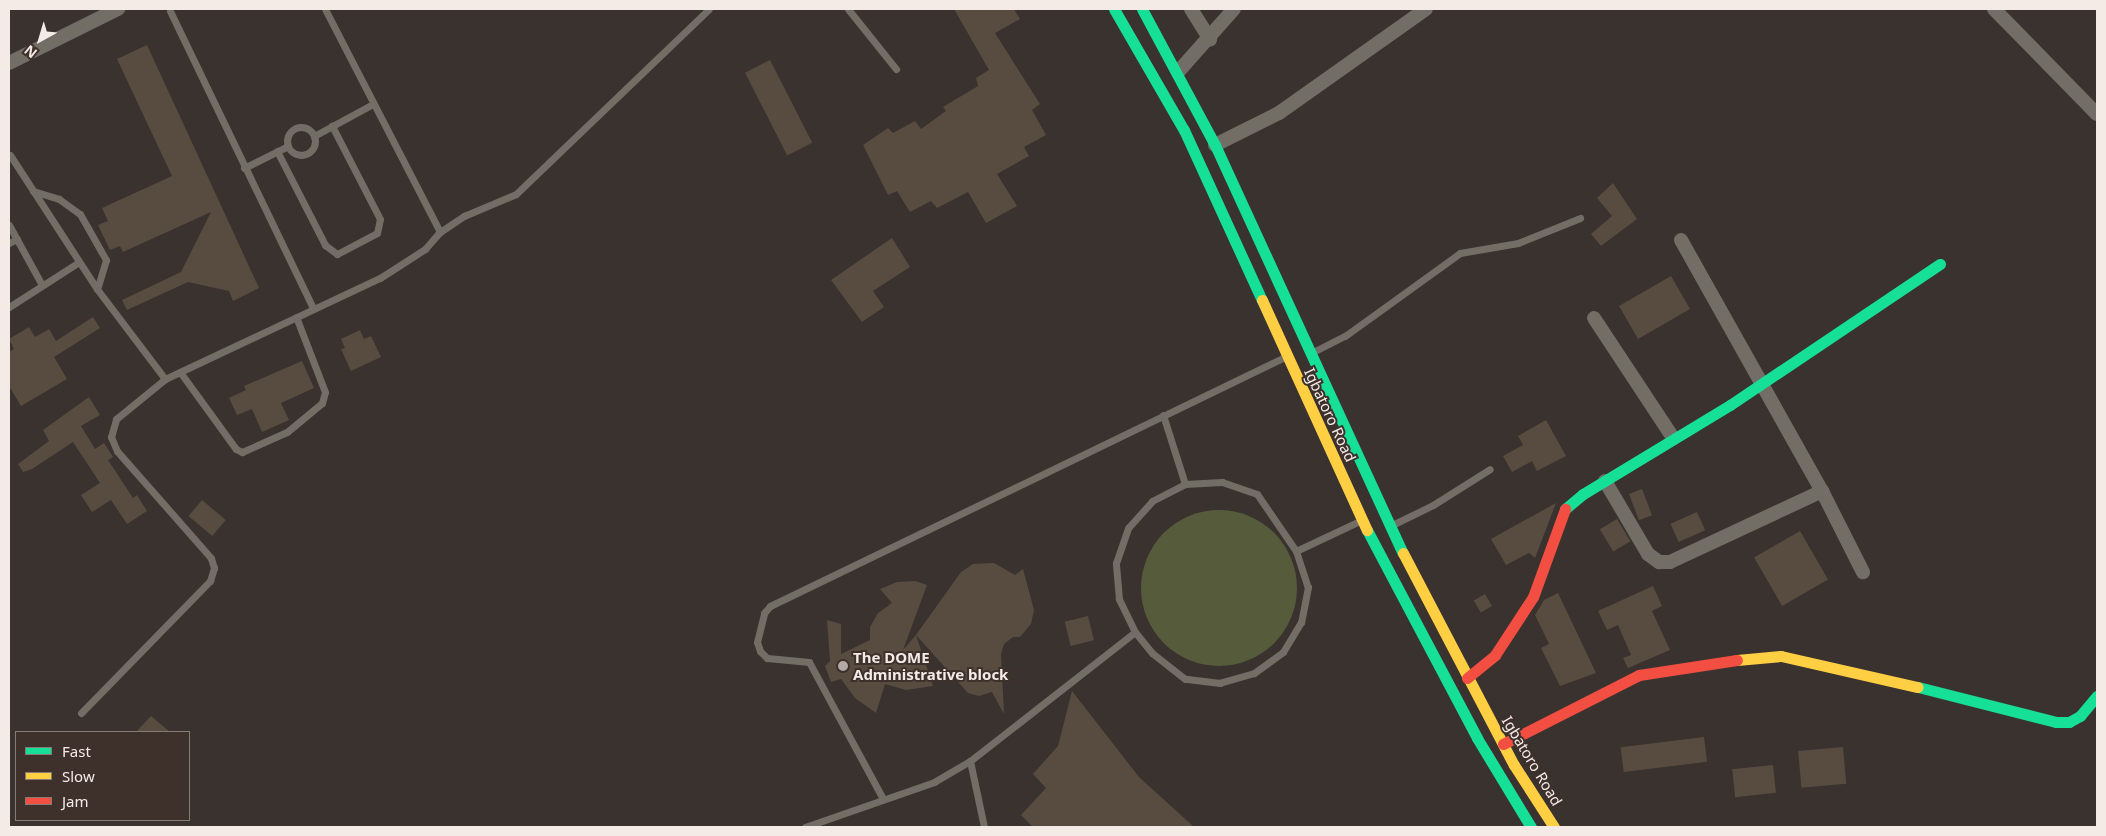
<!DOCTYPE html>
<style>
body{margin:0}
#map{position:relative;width:2106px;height:836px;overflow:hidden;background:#3a322e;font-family:"Noto Sans",sans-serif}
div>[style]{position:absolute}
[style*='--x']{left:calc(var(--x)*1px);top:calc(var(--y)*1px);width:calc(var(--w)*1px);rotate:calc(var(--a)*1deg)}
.green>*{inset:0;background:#555b3b}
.round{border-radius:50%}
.building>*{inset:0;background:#584c40;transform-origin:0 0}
.lane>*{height:7px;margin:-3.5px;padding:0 3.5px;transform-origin:3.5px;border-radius:3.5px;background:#736e65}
.lane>.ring{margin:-3.5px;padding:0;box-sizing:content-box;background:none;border:7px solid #736e65;border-radius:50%}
.street>*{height:14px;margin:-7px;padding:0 7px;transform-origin:7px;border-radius:7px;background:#736e65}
.fast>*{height:11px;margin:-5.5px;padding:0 5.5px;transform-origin:5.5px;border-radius:5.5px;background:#16e098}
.slow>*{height:11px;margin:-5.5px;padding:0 5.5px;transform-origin:5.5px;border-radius:5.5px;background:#ffcf43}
.jam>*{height:11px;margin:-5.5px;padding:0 5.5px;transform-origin:5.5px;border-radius:5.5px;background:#f24e42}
.dots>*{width:14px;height:14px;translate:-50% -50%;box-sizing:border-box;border:2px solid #3e302a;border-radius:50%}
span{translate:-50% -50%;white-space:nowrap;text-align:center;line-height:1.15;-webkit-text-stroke:4px #3e302a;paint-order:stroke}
.street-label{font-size:15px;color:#f4ebe7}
.poi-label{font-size:15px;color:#f4ebe7;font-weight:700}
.left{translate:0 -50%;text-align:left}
.frame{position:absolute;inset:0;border:10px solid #f4ebe7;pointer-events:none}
.legend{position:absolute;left:15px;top:731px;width:175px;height:90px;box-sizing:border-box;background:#3e302a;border:1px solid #877b76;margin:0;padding:6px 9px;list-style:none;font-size:15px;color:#f4ebe7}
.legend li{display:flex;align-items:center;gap:10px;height:25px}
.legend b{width:25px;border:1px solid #877b76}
.north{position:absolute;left:15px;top:15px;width:50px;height:50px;-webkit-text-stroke:4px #3e302a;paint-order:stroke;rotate:219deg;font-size:14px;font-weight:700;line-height:20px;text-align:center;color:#f4ebe7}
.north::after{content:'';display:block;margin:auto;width:18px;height:22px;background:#f4ebe7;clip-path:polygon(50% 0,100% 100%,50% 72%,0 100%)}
</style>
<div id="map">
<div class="green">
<i class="round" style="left:1141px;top:510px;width:156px;height:156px"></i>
</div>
<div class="building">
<i style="clip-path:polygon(954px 9px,1014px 9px,1020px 19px,995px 33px,1040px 104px,1032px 110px,1046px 135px,1024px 147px,1029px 156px,997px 174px,1017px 206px,986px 223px,968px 192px,937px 208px,931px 201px,910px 212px,897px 191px,888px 195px,863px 145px,888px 128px,893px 133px,915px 121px,921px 129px,946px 111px,943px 107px,978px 86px,976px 78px,989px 70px)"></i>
<i style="clip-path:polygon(147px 45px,259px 288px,233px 301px,229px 291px,188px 282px,127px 310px,122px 300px,181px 272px,211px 212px,123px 252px,120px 246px,110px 250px,98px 225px,108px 221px,102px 208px,172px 176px,117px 59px)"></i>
<i style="left:770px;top:60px;width:93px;height:28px;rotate:63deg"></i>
<i style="clip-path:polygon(1613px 183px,1637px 219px,1601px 246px,1591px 234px,1612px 216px,1597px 198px)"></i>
<i style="clip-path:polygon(892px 238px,910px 267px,873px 291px,884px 307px,862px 322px,831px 280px)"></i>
<i style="left:1671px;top:276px;width:38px;height:60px;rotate:60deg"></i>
<i style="clip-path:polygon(93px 317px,100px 328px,54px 357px,67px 379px,21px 406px,9px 386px,9px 352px,14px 349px,9px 339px,29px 327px,35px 337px,49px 329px,56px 341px)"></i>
<i style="clip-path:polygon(360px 330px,364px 339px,371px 336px,381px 357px,351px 371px,341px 349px,345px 348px,341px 339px)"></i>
<i style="clip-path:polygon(302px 361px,314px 388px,281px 403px,289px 420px,262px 432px,252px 409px,237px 415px,229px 398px,246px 390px,244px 386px)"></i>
<i style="clip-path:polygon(89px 397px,100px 415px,81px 426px,95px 449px,104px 443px,113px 457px,108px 460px,133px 498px,137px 495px,147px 511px,127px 524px,111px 500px,92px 512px,81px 495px,100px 483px,73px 442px,32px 469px,23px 472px,18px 464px,49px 441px,43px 430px)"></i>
<i style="clip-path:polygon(1546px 420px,1566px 456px,1537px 471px,1532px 461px,1512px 472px,1503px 456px,1523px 445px,1518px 436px)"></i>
<i style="left:1642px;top:489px;width:28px;height:14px;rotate:69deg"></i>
<i style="left:202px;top:500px;width:31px;height:21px;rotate:40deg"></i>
<i style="clip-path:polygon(1556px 503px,1535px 558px,1529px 553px,1506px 565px,1491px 539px)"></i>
<i style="left:1697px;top:512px;width:20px;height:29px;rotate:66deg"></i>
<i style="left:1617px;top:519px;width:26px;height:20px;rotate:59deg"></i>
<i style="left:1800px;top:531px;width:56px;height:53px;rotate:60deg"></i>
<i style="clip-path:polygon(994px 563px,1015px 575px,1023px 569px,1034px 610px,1031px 624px,1020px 637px,1013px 637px,1004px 644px,1001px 654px,1004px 714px,992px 692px,979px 696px,968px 693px,916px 635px,961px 572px,973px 564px)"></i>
<i style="clip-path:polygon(915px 581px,927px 585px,903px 650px,916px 635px,933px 686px,906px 690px,885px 684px,876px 713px,855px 698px,841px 679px,831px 682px,825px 666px,830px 661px,827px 620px,841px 624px,841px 654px,870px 640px,870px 627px,878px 613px,892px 603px,880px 589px,897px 582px)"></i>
<i style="clip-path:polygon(1653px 586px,1662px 606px,1652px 611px,1670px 650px,1628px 668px,1623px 658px,1631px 655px,1618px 625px,1607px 630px,1598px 611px)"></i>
<i style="clip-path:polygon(1558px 593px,1596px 673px,1560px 686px,1541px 648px,1549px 644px,1535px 615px,1544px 600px)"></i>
<i style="left:1485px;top:594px;width:14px;height:13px;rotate:60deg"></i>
<i style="left:1088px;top:616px;width:25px;height:24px;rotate:76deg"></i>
<i style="clip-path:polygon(1072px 691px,1139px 777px,1194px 827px,1033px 827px,1021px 815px,1046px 788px,1033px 774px,1058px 746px)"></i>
<i style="clip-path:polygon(151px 716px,170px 732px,136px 732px)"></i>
<i style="left:1704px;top:737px;width:25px;height:84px;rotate:83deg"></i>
<i style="left:1843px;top:747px;width:37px;height:45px;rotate:85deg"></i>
<i style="left:1773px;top:765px;width:28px;height:41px;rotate:84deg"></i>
</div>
<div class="lane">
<i style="--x:325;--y:9;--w:251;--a:62.7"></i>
<i style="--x:848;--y:9;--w:77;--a:51.3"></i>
<i style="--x:170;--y:11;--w:330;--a:64.3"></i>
<i class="ring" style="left:287px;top:127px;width:21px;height:21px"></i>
<i style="--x:314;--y:136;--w:67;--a:-28.5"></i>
<i style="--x:277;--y:151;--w:106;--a:62.9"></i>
<i style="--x:325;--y:245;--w:15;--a:37"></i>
<i style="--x:337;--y:254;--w:45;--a:-27.7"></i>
<i style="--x:377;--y:233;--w:14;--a:-78"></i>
<i style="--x:380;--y:219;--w:105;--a:-117.3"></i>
<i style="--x:10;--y:155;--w:160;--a:57"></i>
<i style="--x:97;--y:289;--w:113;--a:52.9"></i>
<i style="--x:244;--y:168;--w:49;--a:-26.6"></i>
<i style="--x:33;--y:191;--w:27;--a:17"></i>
<i style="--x:59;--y:199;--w:26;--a:36"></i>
<i style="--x:80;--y:214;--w:53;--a:60.5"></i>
<i style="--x:106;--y:260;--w:30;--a:107"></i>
<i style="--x:9;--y:225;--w:68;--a:61.2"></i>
<i style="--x:9;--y:243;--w:9;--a:-27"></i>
<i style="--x:9;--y:307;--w:83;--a:-32.7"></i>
<i style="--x:1311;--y:353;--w:38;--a:-27"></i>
<i style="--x:1345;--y:336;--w:142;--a:-35.8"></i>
<i style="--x:1460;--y:253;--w:59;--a:-9.8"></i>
<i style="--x:1518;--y:243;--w:67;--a:-22"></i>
<i style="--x:180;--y:372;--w:95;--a:54"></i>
<i style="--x:236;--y:449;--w:7;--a:27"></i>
<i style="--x:242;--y:452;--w:49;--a:-24"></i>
<i style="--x:287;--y:432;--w:45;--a:-39.6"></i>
<i style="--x:322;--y:403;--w:11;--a:-75"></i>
<i style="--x:325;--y:392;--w:80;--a:-111.1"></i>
<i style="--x:1163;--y:415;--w:72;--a:72.3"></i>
<i style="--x:1222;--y:482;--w:37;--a:19"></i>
<i style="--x:1257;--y:494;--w:69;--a:55.6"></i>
<i style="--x:1296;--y:551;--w:38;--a:72"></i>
<i style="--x:1308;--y:587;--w:36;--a:101"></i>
<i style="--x:1301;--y:622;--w:35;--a:121"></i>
<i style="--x:1283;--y:652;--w:36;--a:144"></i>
<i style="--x:1254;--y:673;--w:35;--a:164"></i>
<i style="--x:1220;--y:683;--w:35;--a:-173"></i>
<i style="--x:1185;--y:679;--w:42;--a:-141.8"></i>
<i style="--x:1152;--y:653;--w:27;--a:-129"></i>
<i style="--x:1135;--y:632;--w:37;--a:-116"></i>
<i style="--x:1119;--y:599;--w:36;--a:-95"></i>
<i style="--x:1116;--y:563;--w:37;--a:-71"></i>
<i style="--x:1128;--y:528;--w:36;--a:-48"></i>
<i style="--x:1152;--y:501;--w:37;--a:-27"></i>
<i style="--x:1185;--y:484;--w:37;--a:-3"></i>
<i style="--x:1390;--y:526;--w:48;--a:-26"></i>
<i style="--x:1433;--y:505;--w:67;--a:-32.3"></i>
<i style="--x:1296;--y:551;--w:73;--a:-25.2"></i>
<i style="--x:81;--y:713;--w:185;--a:-45.7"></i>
<i style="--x:210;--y:581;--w:14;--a:-73"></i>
<i style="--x:214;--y:568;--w:10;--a:-107"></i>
<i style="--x:211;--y:558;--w:142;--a:-131.3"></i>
<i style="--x:117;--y:451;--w:15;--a:-113"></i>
<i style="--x:111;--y:437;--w:19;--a:-74"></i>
<i style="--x:116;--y:419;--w:63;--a:-39.2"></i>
<i style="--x:165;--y:379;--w:238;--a:-25.2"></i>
<i style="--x:380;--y:278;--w:54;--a:-32.8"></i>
<i style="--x:425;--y:249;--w:23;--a:-49"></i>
<i style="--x:440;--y:232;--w:29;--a:-34"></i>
<i style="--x:464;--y:216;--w:56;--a:-22.9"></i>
<i style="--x:516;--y:194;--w:267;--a:-43.8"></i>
<i style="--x:970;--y:761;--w:67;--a:78"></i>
<i style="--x:882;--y:797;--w:153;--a:-118.4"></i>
<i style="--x:809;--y:662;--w:42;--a:-174.6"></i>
<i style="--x:767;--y:658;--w:10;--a:-135"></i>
<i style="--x:760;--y:651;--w:9;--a:-108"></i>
<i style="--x:757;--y:642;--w:30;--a:-76"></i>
<i style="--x:764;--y:613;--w:9;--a:-49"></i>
<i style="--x:770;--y:606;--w:574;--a:-25.81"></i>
<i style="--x:805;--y:827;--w:137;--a:-19.2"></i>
<i style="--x:934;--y:782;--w:42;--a:-30.3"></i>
<i style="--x:970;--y:761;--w:209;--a:-38"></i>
</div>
<div class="street">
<i style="--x:1191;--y:9;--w:36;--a:58"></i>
<i style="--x:1994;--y:9;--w:147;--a:45.6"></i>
<i style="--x:9;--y:63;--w:122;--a:-26.4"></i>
<i style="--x:1178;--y:72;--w:84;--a:-48.4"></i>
<i style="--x:1215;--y:145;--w:72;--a:-26.6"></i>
<i style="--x:1279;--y:113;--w:180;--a:-35.3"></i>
<i style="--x:1681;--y:240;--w:288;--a:60.7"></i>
<i style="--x:1822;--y:491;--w:91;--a:63.2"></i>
<i style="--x:1594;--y:318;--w:144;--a:56.6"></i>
<i style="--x:1605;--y:481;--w:85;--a:59.5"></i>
<i style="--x:1648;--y:554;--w:14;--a:36"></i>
<i style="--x:1659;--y:562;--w:11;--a:0"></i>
<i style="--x:1670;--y:562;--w:168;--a:-25"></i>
</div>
<div class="fast">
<i style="--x:1114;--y:9;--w:140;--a:60"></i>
<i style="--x:1184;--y:130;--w:187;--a:65.4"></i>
<i style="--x:1142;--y:9;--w:154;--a:61.8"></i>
<i style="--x:1215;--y:145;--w:449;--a:65.3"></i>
<i style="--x:1565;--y:509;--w:23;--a:-40"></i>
<i style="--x:1583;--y:494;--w:172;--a:-31.2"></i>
<i style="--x:1730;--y:405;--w:253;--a:-33.9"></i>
<i style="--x:1367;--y:530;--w:235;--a:62.1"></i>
<i style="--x:1477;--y:738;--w:104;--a:58.8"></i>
<i style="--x:1918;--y:687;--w:142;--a:14.2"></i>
<i style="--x:2056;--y:722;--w:13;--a:0"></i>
<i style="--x:2069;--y:722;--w:13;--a:-29"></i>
<i style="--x:2080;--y:716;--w:26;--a:-50"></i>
</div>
<div class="slow">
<i style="--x:1262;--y:300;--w:253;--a:65.5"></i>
<i style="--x:1403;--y:553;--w:239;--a:62.4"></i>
<i style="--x:1514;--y:765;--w:74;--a:57.2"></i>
<i style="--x:1737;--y:660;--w:44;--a:-5.2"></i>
<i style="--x:1781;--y:656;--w:140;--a:12.8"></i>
</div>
<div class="jam">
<i style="--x:1467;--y:678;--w:36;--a:-39"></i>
<i style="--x:1495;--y:655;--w:69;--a:-56.8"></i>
<i style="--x:1533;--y:597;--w:94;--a:-70"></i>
<i style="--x:1503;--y:744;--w:153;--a:-26.9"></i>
<i style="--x:1639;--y:675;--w:99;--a:-8.7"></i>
</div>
<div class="dots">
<i style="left:843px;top:666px;background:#b3aaa6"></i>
</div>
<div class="street-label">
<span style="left:1330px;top:415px;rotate:65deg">Igbatoro Road</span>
<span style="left:1532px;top:761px;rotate:59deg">Igbatoro Road</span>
</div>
<div class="poi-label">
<span class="left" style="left:853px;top:666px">The DOME<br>Administrative block</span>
</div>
<div class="frame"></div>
<ul class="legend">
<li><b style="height:6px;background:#16e098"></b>Fast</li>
<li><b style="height:6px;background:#ffcf43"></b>Slow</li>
<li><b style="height:6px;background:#f24e42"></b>Jam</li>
</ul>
<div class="north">N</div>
</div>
